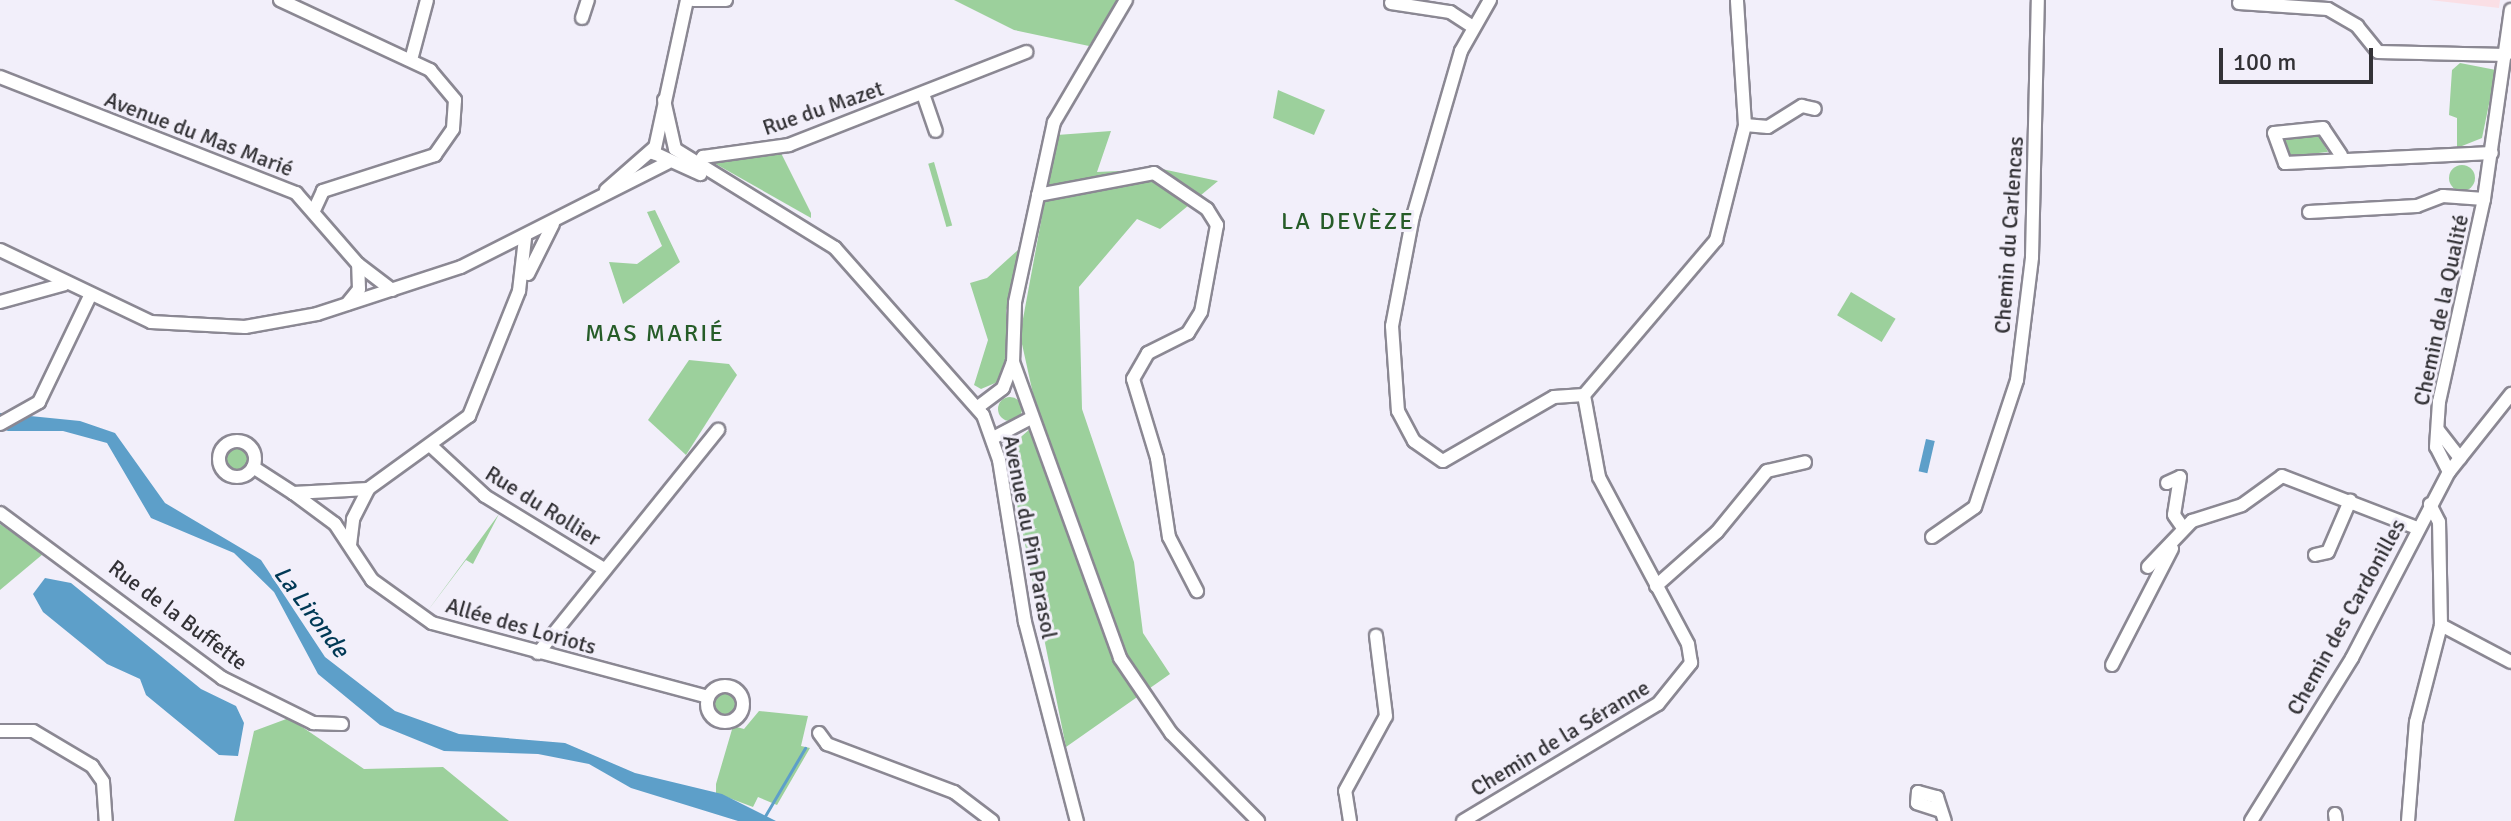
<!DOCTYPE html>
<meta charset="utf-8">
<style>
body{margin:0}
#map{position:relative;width:2511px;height:821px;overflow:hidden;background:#f2effa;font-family:Signika,sans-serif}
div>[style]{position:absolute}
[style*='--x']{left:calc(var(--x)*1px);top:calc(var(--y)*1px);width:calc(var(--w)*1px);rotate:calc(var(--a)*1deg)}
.education>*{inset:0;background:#fadfe5}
.green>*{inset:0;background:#9cd09c;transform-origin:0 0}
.round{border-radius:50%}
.water>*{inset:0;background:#5d9fc9;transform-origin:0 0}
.stream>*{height:3px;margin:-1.5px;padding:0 1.5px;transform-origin:1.5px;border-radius:1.5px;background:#5d9fc9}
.roads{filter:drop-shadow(2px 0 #8b8893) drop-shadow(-2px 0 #8b8893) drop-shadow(0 2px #8b8893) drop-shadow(0 -2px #8b8893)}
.minor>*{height:12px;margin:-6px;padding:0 6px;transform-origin:6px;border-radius:6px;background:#fff}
.minor>.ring{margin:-6px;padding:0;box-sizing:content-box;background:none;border:12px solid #fff;border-radius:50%}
span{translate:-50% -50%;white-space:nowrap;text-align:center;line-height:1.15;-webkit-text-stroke:6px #f2effa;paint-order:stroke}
.street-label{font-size:22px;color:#333236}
.neighbourhood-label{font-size:24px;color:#265c28;letter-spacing:2px}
.water-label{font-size:24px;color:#003955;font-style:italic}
.scale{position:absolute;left:2219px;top:48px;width:154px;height:36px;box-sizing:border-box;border:4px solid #333236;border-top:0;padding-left:10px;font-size:24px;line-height:28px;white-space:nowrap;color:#333236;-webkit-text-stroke:6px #f2effa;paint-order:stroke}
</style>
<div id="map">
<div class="education">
<i style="clip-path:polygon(2430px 0,2500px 0,2499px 8px)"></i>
</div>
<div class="green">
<i style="clip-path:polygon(954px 0,1119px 0,1089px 46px,1014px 30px)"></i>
<i style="clip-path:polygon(2460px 63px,2496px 70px,2482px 138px,2457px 148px,2457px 118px,2449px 115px,2452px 70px)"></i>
<i style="clip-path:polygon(1278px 90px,1325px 110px,1314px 135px,1273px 118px)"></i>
<i style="clip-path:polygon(1111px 131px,1097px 172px,1162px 169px,1218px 181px,1160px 229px,1137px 219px,1079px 287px,1082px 409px,1134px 562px,1143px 633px,1170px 674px,1066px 747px,1006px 450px,1039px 421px,1020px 335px,1057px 135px)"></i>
<i style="clip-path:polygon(2317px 132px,2328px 152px,2290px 156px,2281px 136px)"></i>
<i style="clip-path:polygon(781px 153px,811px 213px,811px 218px,714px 163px)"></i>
<i style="left:934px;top:162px;width:66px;height:6px;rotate:74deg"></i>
<i class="round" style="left:2449px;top:165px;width:26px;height:26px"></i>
<i style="clip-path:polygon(655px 210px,680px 262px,623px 304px,609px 262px,637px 264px,662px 246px,647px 212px)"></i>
<i style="clip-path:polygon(1029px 240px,1006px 311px,1009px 356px,1000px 381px,981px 389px,974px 385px,988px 340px,970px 283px,987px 278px)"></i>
<i style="left:1851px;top:292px;width:52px;height:27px;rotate:31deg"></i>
<i style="clip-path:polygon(689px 360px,729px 364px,737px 375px,686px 455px,648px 420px)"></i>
<i class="round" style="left:998px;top:397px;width:24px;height:24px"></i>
<i class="round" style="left:226px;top:447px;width:24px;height:24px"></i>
<i style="clip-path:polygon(499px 514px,473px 564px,466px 560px,426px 613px)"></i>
<i style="clip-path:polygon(0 524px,43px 554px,0 590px)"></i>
<i class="round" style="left:711px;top:690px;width:28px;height:28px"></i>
<i style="clip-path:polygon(759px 711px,808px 716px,801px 746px,810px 748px,777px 805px,758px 797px,753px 807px,716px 793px,716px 784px,733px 726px,744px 729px)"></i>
<i style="clip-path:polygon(289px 718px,364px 769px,443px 767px,509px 821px,234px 821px,254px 731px)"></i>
</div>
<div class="water">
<i style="clip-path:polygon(0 413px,80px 421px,115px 433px,165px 503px,261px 560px,325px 657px,395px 711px,459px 734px,565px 743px,635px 773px,722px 794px,776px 821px,738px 821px,631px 788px,589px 764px,538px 754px,444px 751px,380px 725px,318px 674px,274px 592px,234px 553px,151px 518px,107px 443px,63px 431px,8px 431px,0 428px)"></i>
<i style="left:1926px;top:439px;width:9px;height:33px;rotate:13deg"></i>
<i style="clip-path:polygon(45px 578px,71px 583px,201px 689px,236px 706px,244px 723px,238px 756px,219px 755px,146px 695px,140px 679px,107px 664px,43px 612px,33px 594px)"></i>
</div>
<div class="stream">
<i style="--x:762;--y:821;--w:85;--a:-59.5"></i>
</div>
<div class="roads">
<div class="minor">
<i style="--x:280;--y:0;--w:166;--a:25"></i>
<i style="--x:430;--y:70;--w:39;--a:50"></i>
<i style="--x:455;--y:100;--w:29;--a:94"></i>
<i style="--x:453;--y:129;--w:32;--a:125"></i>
<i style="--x:435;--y:155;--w:118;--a:162.2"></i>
<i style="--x:323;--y:191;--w:23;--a:115"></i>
<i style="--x:687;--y:0;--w:157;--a:102.2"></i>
<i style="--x:654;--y:153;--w:51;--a:24.5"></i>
<i style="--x:693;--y:0;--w:33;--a:0"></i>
<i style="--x:1126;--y:0;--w:142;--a:120.5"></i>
<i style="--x:1054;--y:122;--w:185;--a:102.2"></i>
<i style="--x:1015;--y:303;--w:59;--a:91.9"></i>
<i style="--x:1013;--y:362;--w:315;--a:70.1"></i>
<i style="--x:1120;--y:658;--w:91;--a:55.8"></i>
<i style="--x:1171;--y:733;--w:124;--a:45.3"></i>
<i style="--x:1490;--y:0;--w:59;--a:119.6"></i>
<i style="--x:1461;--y:51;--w:172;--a:106.2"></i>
<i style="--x:1413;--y:216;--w:112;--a:100.8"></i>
<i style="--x:1392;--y:326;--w:85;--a:86"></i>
<i style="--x:1398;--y:411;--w:34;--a:62"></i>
<i style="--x:1414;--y:441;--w:35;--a:35"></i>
<i style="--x:1443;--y:461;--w:128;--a:-30"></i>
<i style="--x:1554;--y:397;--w:30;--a:-4"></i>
<i style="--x:1391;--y:3;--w:60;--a:8.7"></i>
<i style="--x:1450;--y:12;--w:27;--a:33"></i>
<i style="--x:2239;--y:3;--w:89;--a:3.9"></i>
<i style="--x:2328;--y:9;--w:34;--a:30"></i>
<i style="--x:2357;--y:26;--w:33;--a:51"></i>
<i style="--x:2378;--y:52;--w:128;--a:1.3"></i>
<i style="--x:582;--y:18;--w:19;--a:-72"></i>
<i style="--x:411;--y:60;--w:62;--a:-75.1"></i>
<i style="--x:0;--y:77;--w:318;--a:21.4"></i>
<i style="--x:296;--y:193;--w:94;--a:48.9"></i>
<i style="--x:358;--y:264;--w:43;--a:37.4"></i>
<i style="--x:923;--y:94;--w:39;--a:71"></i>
<i style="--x:664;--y:100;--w:50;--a:77.3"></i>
<i style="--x:675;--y:149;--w:188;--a:31.7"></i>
<i style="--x:835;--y:248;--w:223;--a:48.5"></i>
<i style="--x:983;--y:415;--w:48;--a:70.4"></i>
<i style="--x:999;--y:460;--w:164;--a:80.9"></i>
<i style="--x:1025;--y:622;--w:206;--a:75.4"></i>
<i style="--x:1745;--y:125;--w:23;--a:5"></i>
<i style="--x:1768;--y:127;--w:40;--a:-32"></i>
<i style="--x:1802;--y:106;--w:13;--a:13"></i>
<i style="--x:2341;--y:155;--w:32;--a:-124"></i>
<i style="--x:2323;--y:128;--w:49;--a:174.2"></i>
<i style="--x:2274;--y:133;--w:32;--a:70"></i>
<i style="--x:2285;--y:163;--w:207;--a:-2.8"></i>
<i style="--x:696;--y:170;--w:15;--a:-62"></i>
<i style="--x:703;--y:157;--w:87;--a:-7.9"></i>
<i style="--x:789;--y:145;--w:255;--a:-21.4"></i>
<i style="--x:606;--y:190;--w:64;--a:-41.2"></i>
<i style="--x:1038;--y:195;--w:118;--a:-10.7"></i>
<i style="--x:1154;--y:173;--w:64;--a:34.2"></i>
<i style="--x:1207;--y:209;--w:19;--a:58"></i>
<i style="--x:1217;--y:225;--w:88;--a:100.4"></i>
<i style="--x:1201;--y:312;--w:25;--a:122"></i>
<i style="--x:1188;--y:333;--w:45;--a:153.4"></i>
<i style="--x:1148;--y:353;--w:30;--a:120"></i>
<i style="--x:1133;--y:379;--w:83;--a:73.1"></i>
<i style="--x:1157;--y:458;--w:80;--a:81.4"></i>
<i style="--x:1169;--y:537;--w:61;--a:62.6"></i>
<i style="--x:2309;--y:212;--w:108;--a:-3.2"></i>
<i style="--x:2417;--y:206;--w:28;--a:-21"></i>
<i style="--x:2443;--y:196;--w:41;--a:4.2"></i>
<i style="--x:0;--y:250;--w:167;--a:25.5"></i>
<i style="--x:151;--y:322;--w:94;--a:3"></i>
<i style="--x:245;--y:327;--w:73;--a:-10.2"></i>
<i style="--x:317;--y:314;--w:151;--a:-18.1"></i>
<i style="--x:461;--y:267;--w:231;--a:-26.8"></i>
<i style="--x:528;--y:274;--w:56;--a:-63.4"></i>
<i style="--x:0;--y:302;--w:67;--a:-15.5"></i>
<i style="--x:347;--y:304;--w:19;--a:-51"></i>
<i style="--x:359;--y:289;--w:25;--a:-92"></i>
<i style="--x:1584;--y:395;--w:204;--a:-49.6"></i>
<i style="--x:1716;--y:240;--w:119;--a:-75.8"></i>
<i style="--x:1745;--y:125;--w:125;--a:-93.7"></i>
<i style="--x:978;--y:407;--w:31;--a:-37"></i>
<i style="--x:1003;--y:388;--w:26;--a:-69"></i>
<i style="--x:0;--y:424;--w:45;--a:-29.4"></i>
<i style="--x:39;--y:402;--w:118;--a:-64.3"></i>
<i style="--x:2438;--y:430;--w:36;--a:52"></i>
<i style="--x:993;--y:438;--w:43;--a:-27.8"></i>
<i class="ring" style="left:219px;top:441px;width:24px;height:24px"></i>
<i style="--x:430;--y:445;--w:75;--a:42.8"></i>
<i style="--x:485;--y:496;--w:136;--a:31.5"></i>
<i style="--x:253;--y:467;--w:48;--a:33"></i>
<i style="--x:293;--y:493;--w:75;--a:-3.1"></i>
<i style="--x:2449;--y:472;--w:28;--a:-117"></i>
<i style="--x:2436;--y:447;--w:45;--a:-86.2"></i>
<i style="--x:2439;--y:402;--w:208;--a:-77.5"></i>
<i style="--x:2484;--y:199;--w:191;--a:-81.9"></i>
<i style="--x:2167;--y:483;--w:14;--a:-25"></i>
<i style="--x:2180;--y:477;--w:38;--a:99"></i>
<i style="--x:2174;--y:515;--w:16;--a:55"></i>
<i style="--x:293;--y:493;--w:52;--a:36.4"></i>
<i style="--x:335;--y:524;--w:67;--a:56.5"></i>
<i style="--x:372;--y:580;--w:74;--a:35.6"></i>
<i style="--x:432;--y:623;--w:286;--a:15"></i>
<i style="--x:0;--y:513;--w:277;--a:36.6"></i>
<i style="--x:222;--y:678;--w:102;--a:26.3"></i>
<i style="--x:313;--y:723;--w:29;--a:2"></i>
<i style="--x:1932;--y:537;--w:52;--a:-34.9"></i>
<i style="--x:1975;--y:507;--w:134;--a:-71.7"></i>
<i style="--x:2017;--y:380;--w:124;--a:-83"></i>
<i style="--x:2032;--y:257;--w:257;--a:-88.7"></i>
<i style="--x:350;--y:545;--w:26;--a:-83"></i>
<i style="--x:353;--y:519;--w:34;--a:-63"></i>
<i style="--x:368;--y:489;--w:125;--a:-35.9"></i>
<i style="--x:469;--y:416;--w:135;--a:-68.2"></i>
<i style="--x:519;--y:291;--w:53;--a:-83.5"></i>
<i style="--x:2315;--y:555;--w:13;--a:-13"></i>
<i style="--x:2328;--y:552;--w:56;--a:-66.7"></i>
<i style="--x:2148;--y:567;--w:64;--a:-46.3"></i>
<i style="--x:2192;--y:521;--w:52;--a:-17.7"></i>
<i style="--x:2242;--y:505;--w:49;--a:-35.9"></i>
<i style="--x:2282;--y:476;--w:145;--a:21.1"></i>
<i style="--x:1656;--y:586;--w:81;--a:-41.5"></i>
<i style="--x:1717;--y:532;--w:79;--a:-50.7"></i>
<i style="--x:1767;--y:471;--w:39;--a:-13"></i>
<i style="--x:2441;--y:625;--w:79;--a:27.9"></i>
<i style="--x:538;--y:653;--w:287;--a:-51.1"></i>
<i style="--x:2112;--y:665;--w:131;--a:-62.7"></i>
<i class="ring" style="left:707px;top:686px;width:24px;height:24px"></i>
<i style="--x:0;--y:731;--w:33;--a:0"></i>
<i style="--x:33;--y:731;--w:69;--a:30.7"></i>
<i style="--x:92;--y:766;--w:19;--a:55"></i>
<i style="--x:103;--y:782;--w:39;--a:86"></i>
<i style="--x:819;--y:733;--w:14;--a:54"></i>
<i style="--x:827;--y:744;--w:136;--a:20.7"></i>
<i style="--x:954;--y:792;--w:48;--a:37.3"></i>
<i style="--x:1938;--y:810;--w:22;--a:-162"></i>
<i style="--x:1917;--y:803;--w:11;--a:-85"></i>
<i style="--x:1918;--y:792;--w:20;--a:15"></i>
<i style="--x:1937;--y:797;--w:25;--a:72"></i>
<i style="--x:2335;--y:814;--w:7;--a:82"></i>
<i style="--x:1350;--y:821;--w:30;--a:-99"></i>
<i style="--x:1345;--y:791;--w:85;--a:-61.3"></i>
<i style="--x:1386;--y:716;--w:81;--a:-97.1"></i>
<i style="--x:1463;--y:821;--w:227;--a:-31"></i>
<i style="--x:1658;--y:704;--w:53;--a:-51.2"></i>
<i style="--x:1691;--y:663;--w:19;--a:-99"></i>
<i style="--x:1688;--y:644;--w:189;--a:-118.1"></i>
<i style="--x:1599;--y:477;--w:83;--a:-100.4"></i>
<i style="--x:2251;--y:821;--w:192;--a:-58.2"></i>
<i style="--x:2352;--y:658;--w:210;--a:-62.5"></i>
<i style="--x:2449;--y:472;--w:100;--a:-51.5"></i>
<i style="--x:2408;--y:821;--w:99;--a:-85.4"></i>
<i style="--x:2416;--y:722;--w:100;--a:-75.5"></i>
<i style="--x:2441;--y:625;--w:103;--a:-91.1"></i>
<i style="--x:2439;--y:522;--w:20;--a:-117"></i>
</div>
</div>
<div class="street-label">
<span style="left:823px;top:108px;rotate:-19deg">Rue du Mazet</span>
<span style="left:199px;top:134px;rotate:21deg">Avenue du Mas Marié</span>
<span style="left:2009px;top:235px;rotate:-86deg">Chemin du Carlencas</span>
<span style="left:2441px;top:310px;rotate:-78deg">Chemin de la Qualité</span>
<span style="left:543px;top:506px;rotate:32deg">Rue du Rollier</span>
<span style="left:1030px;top:537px;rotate:79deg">Avenue du Pin Parasol</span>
<span style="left:178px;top:615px;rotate:37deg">Rue de la Buffette</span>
<span style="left:2346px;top:617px;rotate:-61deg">Chemin des Cardonilles</span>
<span style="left:521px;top:626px;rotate:16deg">Allée des Loriots</span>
<span style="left:1560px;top:738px;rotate:-31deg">Chemin de la Séranne</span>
</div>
<div class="neighbourhood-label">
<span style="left:1348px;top:222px">LA DEVÈZE</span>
<span style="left:655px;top:334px">MAS MARIÉ</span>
</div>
<div class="water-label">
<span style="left:311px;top:612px;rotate:53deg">La Lironde</span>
</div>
<div class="scale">100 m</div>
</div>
